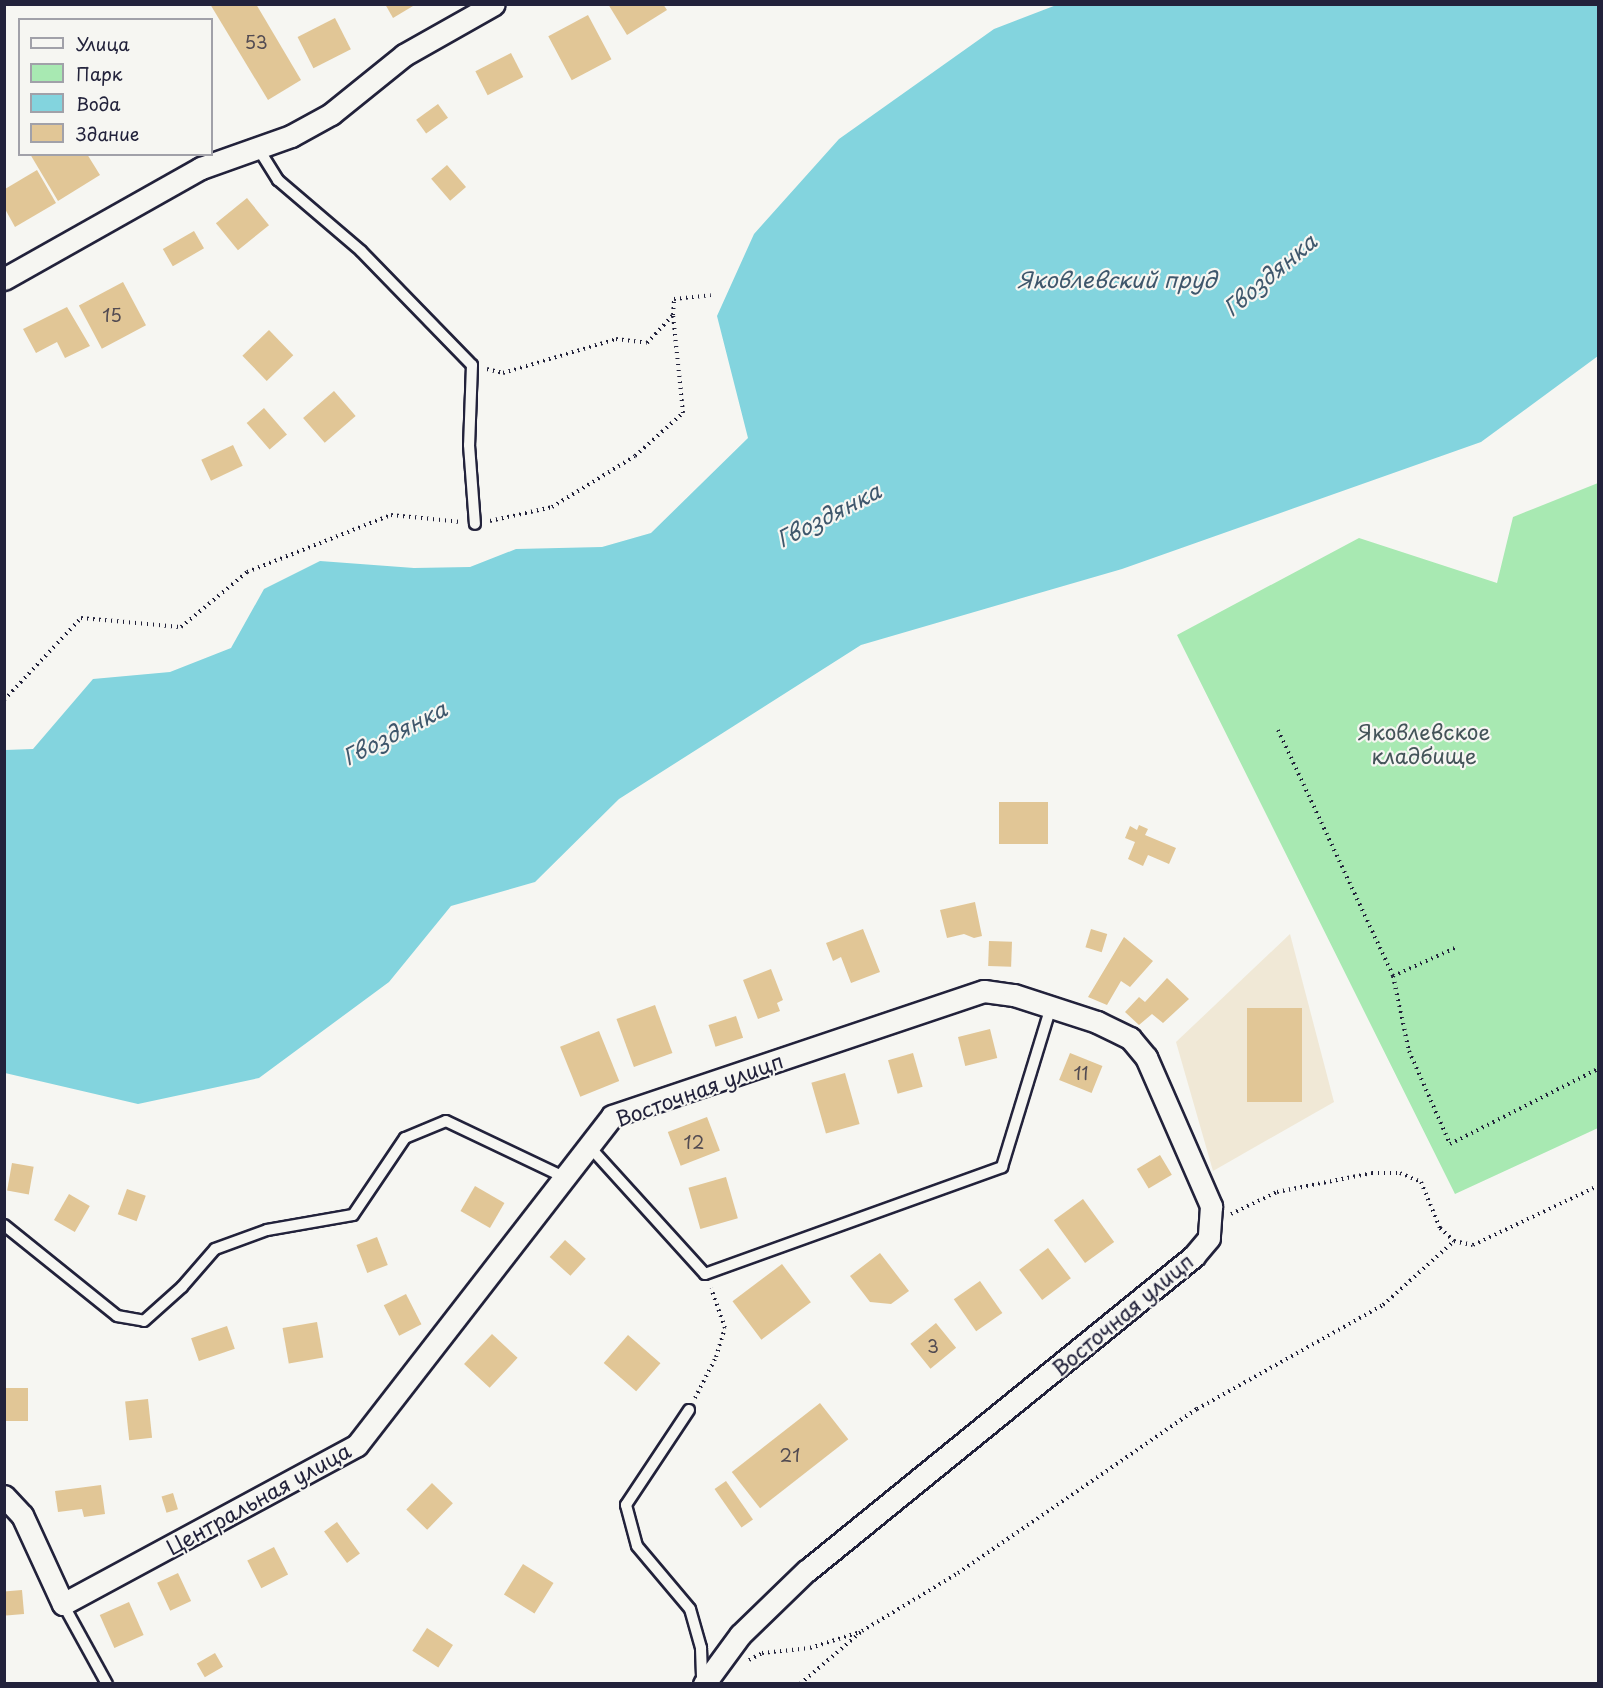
<!DOCTYPE html>
<meta charset="utf-8">
<style>
body{margin:0}
#map{position:relative;width:1603px;height:1688px;overflow:hidden;background:#f6f6f2;font-family:"Playpen Sans",sans-serif}
div>[style]{position:absolute}
[style*='--x']{left:calc(var(--x)*1px);top:calc(var(--y)*1px);width:calc(var(--w)*1px);rotate:calc(var(--a)*1deg)}
.built>*{inset:0;background:#f0e8d6}
.green>*{inset:0;background:#a8e9b2}
.water>*{inset:0;background:#83d4de}
.building>*{inset:0;background:#e1c696;transform-origin:0 0}
.path>*{height:4px;margin-top:-2px;transform-origin:0;background:repeating-linear-gradient(90deg,#22223b 0 1.5px,transparent 0 6px)}
.roads{filter:drop-shadow(2px 0 #22223b) drop-shadow(-2px 0 #22223b) drop-shadow(0 2px #22223b) drop-shadow(0 -2px #22223b)}
.lane>*{height:10px;margin:-5px;padding:0 5px;transform-origin:5px;border-radius:5px;background:#f6f6f2}
.street>*{height:21px;margin:-10.5px;padding:0 10.5px;transform-origin:10.5px;border-radius:10.5px;background:#f6f6f2}
span{translate:-50% -50%;white-space:nowrap;text-align:center;line-height:1.15;-webkit-text-stroke:4.5px #f6f6f2;paint-order:stroke}
.number-label{font-size:18px;color:#524b52}
.number-label span{-webkit-text-stroke-width:0}
.park-label{font-size:21px;color:#445459}
.street-label{font-size:21px;color:#22223b}
.water-label{font-size:22px;color:#3f576c;font-style:italic}
.frame{position:absolute;inset:0;border:6px solid #22223b;pointer-events:none}
.legend{position:absolute;left:18px;top:18px;width:195px;height:138px;box-sizing:border-box;background:#f6f6f2;border:2px solid #a1a1a9;margin:0;padding:8px 10px;list-style:none;font-size:18px;color:#22223b}
.legend li{display:flex;align-items:center;gap:12px;height:30px}
.legend b{width:30px;border:2px solid #a1a1a9}
</style>
<div id="map">
<div class="built">
<i style="clip-path:polygon(1290px 934px,1334px 1102px,1213px 1171px,1176px 1042px)"></i>
</div>
<div class="green">
<i style="clip-path:polygon(1598px 483px,1598px 1128px,1455px 1194px,1177px 635px,1359px 538px,1497px 583px,1513px 517px)"></i>
</div>
<div class="water">
<i style="clip-path:polygon(1059px 4px,1598px 5px,1598px 356px,1481px 442px,1122px 569px,861px 645px,619px 799px,535px 882px,451px 906px,389px 982px,259px 1078px,138px 1104px,5px 1073px,5px 750px,33px 749px,93px 679px,170px 672px,231px 648px,264px 589px,320px 561px,414px 568px,470px 567px,516px 549px,602px 547px,651px 533px,748px 438px,717px 316px,754px 234px,839px 139px,994px 29px)"></i>
</div>
<div class="building">
<i style="clip-path:polygon(210px 4px,256px 4px,301px 80px,268px 100px)"></i>
<i style="clip-path:polygon(385px 4px,412px 4px,413px 6px,393px 18px)"></i>
<i style="clip-path:polygon(608px 4px,663px 4px,667px 10px,627px 35px)"></i>
<i style="left:588px;top:15px;width:50px;height:45px;rotate:62deg"></i>
<i style="left:335px;top:18px;width:35px;height:42px;rotate:63deg"></i>
<i style="left:511px;top:53px;width:27px;height:40px;rotate:63deg"></i>
<i style="left:438px;top:104px;width:17px;height:27px;rotate:54deg"></i>
<i style="clip-path:polygon(30px 154px,87px 154px,100px 175px,58px 201px)"></i>
<i style="left:447px;top:165px;width:29px;height:21px;rotate:49deg"></i>
<i style="clip-path:polygon(37px 170px,56px 203px,15px 227px,5px 209px,5px 189px)"></i>
<i style="left:247px;top:198px;width:35px;height:40px;rotate:51deg"></i>
<i style="left:194px;top:231px;width:20px;height:36px;rotate:60deg"></i>
<i style="left:123px;top:282px;width:49px;height:50px;rotate:62deg"></i>
<i style="clip-path:polygon(67px 307px,90px 346px,65px 358px,57px 342px,36px 353px,23px 329px)"></i>
<i style="left:269px;top:330px;width:35px;height:37px;rotate:46deg"></i>
<i style="left:334px;top:391px;width:33px;height:41px;rotate:49deg"></i>
<i style="left:264px;top:408px;width:35px;height:23px;rotate:49deg"></i>
<i style="left:233px;top:445px;width:23px;height:35px;rotate:65deg"></i>
<i style="left:1048px;top:802px;width:42px;height:49px;rotate:90deg"></i>
<i style="clip-path:polygon(1139px 825px,1148px 829px,1145px 835px,1176px 848px,1169px 864px,1148px 855px,1143px 866px,1128px 859px,1135px 842px,1125px 838px,1130px 826px,1137px 830px)"></i>
<i style="clip-path:polygon(975px 902px,982px 936px,974px 938px,964px 934px,947px 938px,940px 910px)"></i>
<i style="clip-path:polygon(863px 929px,880px 972px,851px 983px,841px 957px,833px 961px,826px 943px)"></i>
<i style="left:1091px;top:929px;width:17px;height:19px;rotate:17deg"></i>
<i style="clip-path:polygon(1124px 937px,1153px 961px,1130px 987px,1121px 981px,1107px 1005px,1088px 997px)"></i>
<i style="left:989px;top:941px;width:23px;height:25px;rotate:2deg"></i>
<i style="clip-path:polygon(771px 969px,783px 1000px,777px 1003px,780px 1011px,758px 1019px,743px 980px)"></i>
<i style="clip-path:polygon(1167px 978px,1189px 999px,1163px 1023px,1152px 1014px,1139px 1025px,1125px 1012px,1139px 997px,1145px 1002px)"></i>
<i style="left:655px;top:1005px;width:51px;height:41px;rotate:70deg"></i>
<i style="left:1247px;top:1008px;width:55px;height:94px"></i>
<i style="left:736px;top:1016px;width:23px;height:29px;rotate:72deg"></i>
<i style="left:990px;top:1029px;width:30px;height:33px;rotate:76deg"></i>
<i style="left:599px;top:1031px;width:54px;height:42px;rotate:68deg"></i>
<i style="left:913px;top:1053px;width:35px;height:26px;rotate:74deg"></i>
<i style="left:1070px;top:1053px;width:35px;height:29px;rotate:22deg"></i>
<i style="left:845px;top:1073px;width:53px;height:35px;rotate:74deg"></i>
<i style="left:707px;top:1117px;width:36px;height:42px;rotate:69deg"></i>
<i style="left:1160px;top:1155px;width:23px;height:27px;rotate:59deg"></i>
<i style="left:12px;top:1163px;width:22px;height:28px;rotate:10deg"></i>
<i style="left:726px;top:1177px;width:43px;height:39px;rotate:74deg"></i>
<i style="left:475px;top:1186px;width:34px;height:29px;rotate:30deg"></i>
<i style="left:127px;top:1189px;width:20px;height:27px;rotate:20deg"></i>
<i style="left:69px;top:1194px;width:24px;height:30px;rotate:30deg"></i>
<i style="left:1083px;top:1199px;width:53px;height:36px;rotate:54deg"></i>
<i style="left:377px;top:1237px;width:30px;height:22px;rotate:69deg"></i>
<i style="left:565px;top:1240px;width:28px;height:23px;rotate:42deg"></i>
<i style="left:1048px;top:1248px;width:38px;height:36px;rotate:53deg"></i>
<i style="clip-path:polygon(880px 1253px,909px 1291px,891px 1304px,870px 1302px,850px 1276px)"></i>
<i style="left:782px;top:1264px;width:48px;height:62px;rotate:53deg"></i>
<i style="left:980px;top:1281px;width:39px;height:32px;rotate:55deg"></i>
<i style="left:406px;top:1294px;width:34px;height:25px;rotate:63deg"></i>
<i style="left:317px;top:1322px;width:36px;height:35px;rotate:80deg"></i>
<i style="left:936px;top:1323px;width:32px;height:33px;rotate:51deg"></i>
<i style="left:227px;top:1326px;width:24px;height:38px;rotate:71deg"></i>
<i style="left:492px;top:1334px;width:35px;height:41px;rotate:43deg"></i>
<i style="left:628px;top:1335px;width:43px;height:37px;rotate:41deg"></i>
<i style="left:4px;top:1388px;width:24px;height:33px"></i>
<i style="left:148px;top:1399px;width:39px;height:23px;rotate:84deg"></i>
<i style="left:820px;top:1403px;width:46px;height:112px;rotate:52deg"></i>
<i style="left:726px;top:1481px;width:47px;height:14px;rotate:55deg"></i>
<i style="left:432px;top:1483px;width:29px;height:37px;rotate:44deg"></i>
<i style="clip-path:polygon(101px 1485px,105px 1514px,84px 1517px,82px 1509px,58px 1512px,55px 1491px)"></i>
<i style="left:173px;top:1493px;width:17px;height:12px;rotate:73deg"></i>
<i style="left:337px;top:1522px;width:39px;height:16px;rotate:54deg"></i>
<i style="left:274px;top:1547px;width:31px;height:30px;rotate:63deg"></i>
<i style="left:523px;top:1564px;width:36px;height:36px;rotate:32deg"></i>
<i style="left:178px;top:1573px;width:31px;height:23px;rotate:65deg"></i>
<i style="left:22px;top:1590px;width:24px;height:18px;rotate:85deg"></i>
<i style="left:129px;top:1602px;width:36px;height:32px;rotate:66deg"></i>
<i style="left:427px;top:1628px;width:31px;height:27px;rotate:33deg"></i>
<i style="left:215px;top:1653px;width:16px;height:21px;rotate:60deg"></i>
</div>
<div class="path">
<i style="--x:487;--y:369;--w:16;--a:14"></i>
<i style="--x:503;--y:373;--w:118;--a:-16.7"></i>
<i style="--x:616;--y:339;--w:31;--a:7"></i>
<i style="--x:647;--y:343;--w:38;--a:-47"></i>
<i style="--x:673;--y:315;--w:16;--a:-86"></i>
<i style="--x:674;--y:299;--w:37;--a:-6"></i>
<i style="--x:490;--y:521;--w:64;--a:-12.7"></i>
<i style="--x:552;--y:507;--w:97;--a:-31.6"></i>
<i style="--x:635;--y:456;--w:64;--a:-41.9"></i>
<i style="--x:683;--y:413;--w:99;--a:-95.8"></i>
<i style="--x:4;--y:700;--w:112;--a:-46.8"></i>
<i style="--x:81;--y:618;--w:100;--a:5.1"></i>
<i style="--x:181;--y:627;--w:86;--a:-39.8"></i>
<i style="--x:247;--y:572;--w:155;--a:-21.6"></i>
<i style="--x:391;--y:515;--w:71;--a:5.6"></i>
<i style="--x:1278;--y:730;--w:272;--a:64.9"></i>
<i style="--x:1393;--y:976;--w:77;--a:78"></i>
<i style="--x:1409;--y:1051;--w:102;--a:66.2"></i>
<i style="--x:1450;--y:1144;--w:166;--a:-26.9"></i>
<i style="--x:1393;--y:976;--w:68;--a:-24.3"></i>
<i style="--x:1231;--y:1214;--w:51;--a:-25.6"></i>
<i style="--x:1277;--y:1192;--w:97;--a:-11.3"></i>
<i style="--x:1372;--y:1173;--w:28;--a:0"></i>
<i style="--x:1400;--y:1173;--w:23;--a:23"></i>
<i style="--x:1421;--y:1182;--w:50;--a:67.6"></i>
<i style="--x:1440;--y:1228;--w:19;--a:43"></i>
<i style="--x:1454;--y:1241;--w:19;--a:12"></i>
<i style="--x:1473;--y:1245;--w:138;--a:-25.3"></i>
<i style="--x:695;--y:1398;--w:46;--a:-62.9"></i>
<i style="--x:716;--y:1357;--w:30;--a:-73"></i>
<i style="--x:725;--y:1328;--w:42;--a:-109.3"></i>
<i style="--x:749;--y:1660;--w:15;--a:-28"></i>
<i style="--x:762;--y:1653;--w:48;--a:-5.9"></i>
<i style="--x:810;--y:1648;--w:52;--a:-17.7"></i>
<i style="--x:800;--y:1684;--w:82;--a:-40.5"></i>
<i style="--x:862;--y:1631;--w:112;--a:-31.1"></i>
<i style="--x:958;--y:1573;--w:290;--a:-34.5"></i>
<i style="--x:1197;--y:1409;--w:213;--a:-29.2"></i>
<i style="--x:1383;--y:1305;--w:96;--a:-42"></i>
</div>
<div class="roads">
<div class="lane">
<i style="--x:258;--y:148;--w:38;--a:58"></i>
<i style="--x:278;--y:180;--w:109;--a:40.5"></i>
<i style="--x:361;--y:251;--w:159;--a:45.8"></i>
<i style="--x:472;--y:365;--w:80;--a:92.1"></i>
<i style="--x:469;--y:445;--w:79;--a:85.7"></i>
<i style="--x:588;--y:1145;--w:174;--a:47.8"></i>
<i style="--x:705;--y:1274;--w:316;--a:-19.8"></i>
<i style="--x:1002;--y:1167;--w:167;--a:-73"></i>
<i style="--x:4;--y:1225;--w:145;--a:38.8"></i>
<i style="--x:117;--y:1316;--w:27;--a:10"></i>
<i style="--x:144;--y:1321;--w:51;--a:-41.8"></i>
<i style="--x:182;--y:1287;--w:50;--a:-49"></i>
<i style="--x:215;--y:1249;--w:55;--a:-20.1"></i>
<i style="--x:267;--y:1230;--w:87;--a:-9.9"></i>
<i style="--x:353;--y:1215;--w:93;--a:-56"></i>
<i style="--x:405;--y:1138;--w:44;--a:-22.5"></i>
<i style="--x:446;--y:1121;--w:128;--a:25.4"></i>
<i style="--x:689;--y:1410;--w:114;--a:123.6"></i>
<i style="--x:626;--y:1505;--w:42;--a:75"></i>
<i style="--x:637;--y:1546;--w:82;--a:49.9"></i>
<i style="--x:690;--y:1609;--w:41;--a:74.2"></i>
<i style="--x:701;--y:1648;--w:35;--a:88"></i>
<i style="--x:63;--y:1604;--w:91;--a:61.2"></i>
</div>
<div class="street">
<i style="--x:4;--y:279;--w:226;--a:-29.4"></i>
<i style="--x:201;--y:168;--w:96;--a:-19.6"></i>
<i style="--x:291;--y:136;--w:46;--a:-28.8"></i>
<i style="--x:331;--y:114;--w:94;--a:-38.9"></i>
<i style="--x:404;--y:55;--w:103;--a:-29.5"></i>
<i style="--x:4;--y:1496;--w:26;--a:47"></i>
<i style="--x:22;--y:1515;--w:98;--a:65.3"></i>
<i style="--x:63;--y:1604;--w:334;--a:-28.4"></i>
<i style="--x:357;--y:1445;--w:416;--a:-52.2"></i>
<i style="--x:612;--y:1116;--w:392;--a:-18.6"></i>
<i style="--x:984;--y:991;--w:30;--a:8"></i>
<i style="--x:1014;--y:995;--w:87;--a:18"></i>
<i style="--x:1097;--y:1022;--w:37;--a:26"></i>
<i style="--x:1130;--y:1038;--w:25;--a:50"></i>
<i style="--x:1146;--y:1057;--w:163;--a:66.4"></i>
<i style="--x:1211;--y:1206;--w:32;--a:94"></i>
<i style="--x:1209;--y:1238;--w:23;--a:130"></i>
<i style="--x:1194;--y:1256;--w:498;--a:140.9"></i>
<i style="--x:807;--y:1570;--w:93;--a:135.9"></i>
<i style="--x:740;--y:1635;--w:61;--a:126.3"></i>
</div>
</div>
<div class="number-label">
<span style="left:256px;top:42px">53</span>
<span style="left:112px;top:315px">15</span>
<span style="left:1081px;top:1073px">11</span>
<span style="left:694px;top:1142px">12</span>
<span style="left:933px;top:1346px">3</span>
<span style="left:790px;top:1455px">21</span>
</div>
<div class="park-label">
<span style="left:1424px;top:743px">Яковлевское<br>кладбище</span>
</div>
<div class="street-label">
<span style="left:699px;top:1089px;rotate:-20deg">Восточная улицп</span>
<span style="left:1122px;top:1314px;rotate:-40deg">Восточная улицп</span>
<span style="left:258px;top:1498px;rotate:-29deg">Центральная улица</span>
</div>
<div class="water-label">
<span style="left:1269px;top:274px;rotate:-40deg">Гвоздянка</span>
<span style="left:1117px;top:279px">Яковлевский пруд</span>
<span style="left:828px;top:514px;rotate:-27deg">Гвоздянка</span>
<span style="left:394px;top:732px;rotate:-27deg">Гвоздянка</span>
</div>
<div class="frame"></div>
<ul class="legend">
<li><b style="height:8px;background:#f6f6f2"></b>Улица</li>
<li><b style="height:16px;background:#a8e9b2"></b>Парк</li>
<li><b style="height:16px;background:#83d4de"></b>Вода</li>
<li><b style="height:16px;background:#e1c696"></b>Здание</li>
</ul>
</div>
